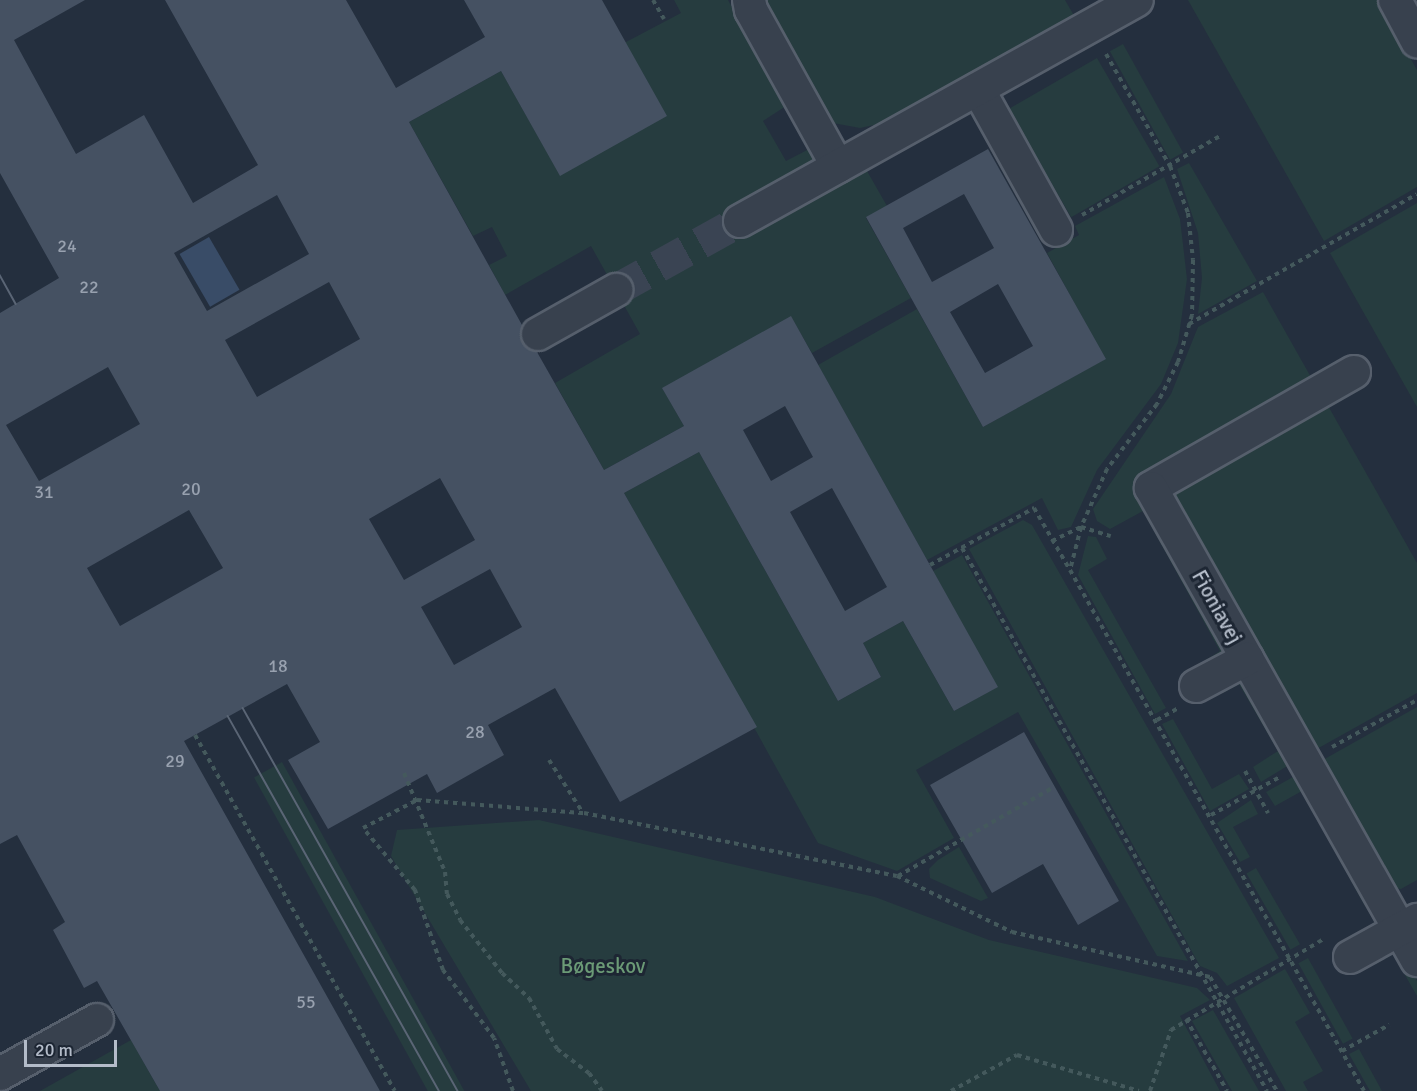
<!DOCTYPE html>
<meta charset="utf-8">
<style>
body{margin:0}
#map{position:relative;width:1417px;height:1091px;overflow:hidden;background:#242f3e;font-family:Signika,sans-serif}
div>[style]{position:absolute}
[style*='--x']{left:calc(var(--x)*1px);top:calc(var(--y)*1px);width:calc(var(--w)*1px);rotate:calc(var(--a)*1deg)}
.green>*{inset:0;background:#263c3f;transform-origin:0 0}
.water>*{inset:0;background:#394c67;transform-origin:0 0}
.building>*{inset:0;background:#455162}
.minor-tunnel>*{height:32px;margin-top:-16px;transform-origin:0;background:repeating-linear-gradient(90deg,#3a4453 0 32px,transparent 0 48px)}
.path>*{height:4px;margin-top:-2px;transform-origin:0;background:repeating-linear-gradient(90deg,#44595c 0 4.5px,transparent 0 9px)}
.roads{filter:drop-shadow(2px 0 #565f6c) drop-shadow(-2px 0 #565f6c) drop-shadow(0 2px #565f6c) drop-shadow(0 -2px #565f6c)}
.minor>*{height:32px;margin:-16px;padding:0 16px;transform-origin:16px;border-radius:16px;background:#38414e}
.tram>*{height:1.5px;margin:-0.75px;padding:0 0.75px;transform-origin:0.75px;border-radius:0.75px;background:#5a6575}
span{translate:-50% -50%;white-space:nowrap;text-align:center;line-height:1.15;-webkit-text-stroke:6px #1d2633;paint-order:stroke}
.number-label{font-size:18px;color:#98a1af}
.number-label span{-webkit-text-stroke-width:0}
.street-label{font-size:21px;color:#b4bcc9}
.park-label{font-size:21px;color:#6b9a76}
.scale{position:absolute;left:24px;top:1040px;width:93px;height:27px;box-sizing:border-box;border:3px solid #b4bcc9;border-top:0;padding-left:8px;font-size:18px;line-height:21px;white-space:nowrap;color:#b4bcc9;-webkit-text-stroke:4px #1d2633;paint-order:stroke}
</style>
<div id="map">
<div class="green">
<i style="clip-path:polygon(674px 0,728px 0,786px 106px,763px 121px,786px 161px,811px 148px,817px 160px,731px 207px,746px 234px,861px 168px,867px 171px,887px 206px,866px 218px,911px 298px,812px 353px,791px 317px,663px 389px,684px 426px,604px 470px,555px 383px,640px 334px,591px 246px,505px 295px,489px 265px,507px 256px,492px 227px,473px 236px,409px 122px,501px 71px,560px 175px,626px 42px,681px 13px)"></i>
<i style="clip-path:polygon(762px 0,1065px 0,1076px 19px,879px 124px,860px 128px,833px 123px,821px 113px)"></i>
<i style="clip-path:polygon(1188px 0,1378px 0,1417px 70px,1417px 187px,1324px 241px)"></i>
<i style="left:1123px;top:44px;width:124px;height:15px;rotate:61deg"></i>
<i style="left:1097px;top:58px;width:125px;height:102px;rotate:60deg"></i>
<i style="clip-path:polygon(1189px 163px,1257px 281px,1198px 314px,1202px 278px,1198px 233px,1177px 169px)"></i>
<i style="clip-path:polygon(1164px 177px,1180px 219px,1187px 279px,1178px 343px,1161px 384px,1097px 470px,1071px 527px,1058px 530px,1042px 498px,927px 560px,818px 365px,917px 309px,983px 427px,1105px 359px,1047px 253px,1079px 235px,1075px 226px)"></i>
<i style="clip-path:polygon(1417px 203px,1417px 407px,1330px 253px)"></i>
<i style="clip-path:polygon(1263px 292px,1312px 379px,1135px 479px,1228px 644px,1225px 655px,1209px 663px,1203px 662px,1220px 651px,1143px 511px,1110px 529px,1097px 521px,1093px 509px,1171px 394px,1198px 327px)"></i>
<i style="clip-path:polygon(1327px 404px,1417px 563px,1417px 693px,1315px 750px,1169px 493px)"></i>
<i style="clip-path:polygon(699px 452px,838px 701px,881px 677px,863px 643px,903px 621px,954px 711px,997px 687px,933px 571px,962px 555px,1188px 961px,1157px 956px,1018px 712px,916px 770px,954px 838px,897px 871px,818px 843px,624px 493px)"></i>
<i style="clip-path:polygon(1023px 520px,1032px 525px,1279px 958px,1227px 986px,1217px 973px,1200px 966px,969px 549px)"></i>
<i style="clip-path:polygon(1088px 536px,1096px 537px,1107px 559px,1088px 570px,1166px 708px,1155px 714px,1078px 575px)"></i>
<i style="clip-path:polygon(1242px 678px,1294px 762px,1261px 782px,1253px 767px,1278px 751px,1239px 684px,1223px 693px,1220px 688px)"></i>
<i style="clip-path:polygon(1417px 707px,1417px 880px,1401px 889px,1393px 888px,1321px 761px)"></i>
<i style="clip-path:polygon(1173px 719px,1212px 789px,1239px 774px,1249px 789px,1210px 811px,1162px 724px)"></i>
<i style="left:282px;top:762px;width:377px;height:32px;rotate:61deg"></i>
<i style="clip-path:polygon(1293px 777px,1304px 779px,1373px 901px,1365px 906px,1302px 791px,1275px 806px,1266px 792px)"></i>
<i style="clip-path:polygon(1251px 800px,1258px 814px,1233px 827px,1250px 857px,1240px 862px,1217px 823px)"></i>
<i style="clip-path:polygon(539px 820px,875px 897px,989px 940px,1197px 988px,1210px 1000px,1180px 1016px,1220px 1091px,531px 1091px,391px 856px,397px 830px)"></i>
<i style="clip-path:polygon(959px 847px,988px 898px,981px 901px,930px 878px,929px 869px,938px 860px)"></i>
<i style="left:1256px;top:868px;width:88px;height:11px;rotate:60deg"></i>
<i style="clip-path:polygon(1390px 949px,1400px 951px,1417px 981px,1417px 996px,1393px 954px,1374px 965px,1376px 957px)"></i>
<i style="left:1308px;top:958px;width:92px;height:11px;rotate:61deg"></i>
<i style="clip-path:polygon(1285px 969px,1310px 1013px,1295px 1022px,1323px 1071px,1303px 1082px,1308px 1091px,1286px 1091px,1234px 998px)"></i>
<i style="clip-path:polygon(1213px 1010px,1259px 1091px,1232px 1091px,1192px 1021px)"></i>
<i style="clip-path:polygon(131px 1040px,160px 1091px,40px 1091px)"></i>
<i style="clip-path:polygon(1359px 1049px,1382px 1091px,1370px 1091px,1349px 1054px)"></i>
</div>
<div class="water">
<i style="left:209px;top:237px;width:61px;height:34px;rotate:60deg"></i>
</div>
<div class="building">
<i style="clip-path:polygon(evenodd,0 0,85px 0,14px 40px,76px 154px,144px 115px,193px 203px,258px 165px,165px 0,346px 0,396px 88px,485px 37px,464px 0,602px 0,667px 116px,560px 176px,501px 71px,409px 122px,522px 325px,523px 343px,537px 352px,604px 470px,684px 426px,662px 388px,791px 316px,998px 687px,954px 711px,903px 621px,863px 643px,881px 677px,838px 701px,699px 452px,624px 493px,757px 727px,620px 802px,555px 688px,488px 725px,504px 755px,437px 793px,427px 774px,328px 829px,288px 760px,320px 742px,287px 684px,184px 741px,380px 1091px,160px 1091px,97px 981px,84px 988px,53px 930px,65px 922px,17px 835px,0 844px,0 313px,59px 278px,0 173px,0 0,277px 195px,309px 254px,207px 311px,174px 253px,277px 195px,0 0,329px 282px,360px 339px,257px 397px,225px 340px,329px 282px,0 0,108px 367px,140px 424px,39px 481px,6px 425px,108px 367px,0 0,785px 406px,813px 457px,771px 481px,743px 430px,785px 406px,0 0,440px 478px,475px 540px,404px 580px,369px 519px,440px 478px,0 0,832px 488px,887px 587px,845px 611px,790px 512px,832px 488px,0 0,189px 510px,223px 568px,120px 626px,87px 568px,189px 510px,0 0,490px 569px,522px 627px,454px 665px,421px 607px,490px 569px)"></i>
<i style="clip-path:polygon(evenodd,988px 149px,1106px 359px,983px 427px,866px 217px,988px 149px,964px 194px,994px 248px,932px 282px,903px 228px,964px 194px,988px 149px,998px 284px,1033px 346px,985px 373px,950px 312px,998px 284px)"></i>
<i style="clip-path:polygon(1024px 732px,1119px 901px,1078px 925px,1043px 864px,992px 893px,930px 785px)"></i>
</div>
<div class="minor-tunnel">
<i style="--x:616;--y:290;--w:142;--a:-29.1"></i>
</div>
<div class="path">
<i style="--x:653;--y:0;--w:22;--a:60"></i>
<i style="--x:1106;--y:54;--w:129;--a:60.3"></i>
<i style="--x:1170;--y:166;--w:50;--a:69"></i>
<i style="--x:1188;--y:213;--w:47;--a:83.9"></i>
<i style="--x:1193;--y:260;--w:55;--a:91"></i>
<i style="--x:1192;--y:315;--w:49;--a:106.6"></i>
<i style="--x:1178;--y:362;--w:47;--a:116.6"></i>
<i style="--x:1157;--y:404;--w:82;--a:127.6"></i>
<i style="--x:1107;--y:469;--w:64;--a:114.1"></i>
<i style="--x:1081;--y:527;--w:44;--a:104.3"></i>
<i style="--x:1070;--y:570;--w:598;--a:60.56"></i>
<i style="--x:1082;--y:215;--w:159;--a:-29.8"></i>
<i style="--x:1189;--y:324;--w:262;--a:-29.7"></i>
<i style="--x:1052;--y:541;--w:32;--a:-26"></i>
<i style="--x:1081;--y:527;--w:31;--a:17"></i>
<i style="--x:962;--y:548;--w:623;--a:60.68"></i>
<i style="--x:930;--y:565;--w:119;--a:-28.7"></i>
<i style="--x:1034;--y:508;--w:72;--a:59.9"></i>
<i style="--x:1157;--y:720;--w:23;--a:-29"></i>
<i style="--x:195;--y:735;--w:408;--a:60.7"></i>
<i style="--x:1332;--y:747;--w:97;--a:-28.9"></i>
<i style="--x:549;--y:760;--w:63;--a:57.3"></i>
<i style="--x:1245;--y:771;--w:48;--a:61.3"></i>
<i style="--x:404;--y:773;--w:107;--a:67.5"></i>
<i style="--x:445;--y:872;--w:22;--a:85"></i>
<i style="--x:447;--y:894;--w:29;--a:63"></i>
<i style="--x:460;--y:920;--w:68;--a:51.6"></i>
<i style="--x:502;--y:973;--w:37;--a:43"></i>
<i style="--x:529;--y:998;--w:58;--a:61.2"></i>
<i style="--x:557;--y:1049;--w:40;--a:37"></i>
<i style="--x:589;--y:1073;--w:22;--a:54"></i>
<i style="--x:1211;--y:815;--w:77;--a:-28.9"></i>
<i style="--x:898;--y:876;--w:177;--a:-29.7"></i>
<i style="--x:1186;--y:1019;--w:83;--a:60.3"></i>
<i style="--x:1342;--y:1051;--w:54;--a:-29"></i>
<i style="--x:513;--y:1091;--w:56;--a:-109.7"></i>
<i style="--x:494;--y:1038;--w:85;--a:-126.9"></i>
<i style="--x:443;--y:970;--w:85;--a:-109.3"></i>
<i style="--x:415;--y:890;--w:81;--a:-130"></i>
<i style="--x:363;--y:828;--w:61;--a:-27.4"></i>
<i style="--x:417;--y:800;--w:168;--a:4.5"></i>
<i style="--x:584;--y:813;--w:319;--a:11.4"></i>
<i style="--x:897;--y:876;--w:128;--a:26"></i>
<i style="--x:1012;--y:932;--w:203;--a:12.8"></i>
<i style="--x:1210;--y:977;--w:132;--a:59.6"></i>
<i style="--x:951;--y:1091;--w:75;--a:-28.6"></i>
<i style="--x:1017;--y:1055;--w:127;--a:16.4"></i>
<i style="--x:1150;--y:1091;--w:65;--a:-71"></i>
<i style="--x:1171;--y:1030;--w:176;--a:-30.8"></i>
</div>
<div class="roads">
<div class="minor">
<i style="--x:749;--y:0;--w:10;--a:79"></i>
<i style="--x:751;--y:10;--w:179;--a:61"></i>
<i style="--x:1395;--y:0;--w:47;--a:61.8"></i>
<i style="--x:978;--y:89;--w:161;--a:61"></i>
<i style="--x:740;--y:221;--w:454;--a:-29.1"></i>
<i style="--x:538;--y:334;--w:90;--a:-29.4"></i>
<i style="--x:1354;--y:372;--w:234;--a:150.3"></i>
<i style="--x:1151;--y:488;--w:542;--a:60.6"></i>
<i style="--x:1196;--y:686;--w:58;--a:-27.9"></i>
<i style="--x:1350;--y:957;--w:77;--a:-28.9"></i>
<i style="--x:0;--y:1074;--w:111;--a:-29.1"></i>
</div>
</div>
<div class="tram">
<i style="--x:0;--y:275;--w:33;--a:61"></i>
<i style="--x:243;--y:708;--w:439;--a:60.7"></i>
<i style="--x:228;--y:716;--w:430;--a:60.6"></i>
</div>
<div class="number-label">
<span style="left:67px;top:246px">24</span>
<span style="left:89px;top:287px">22</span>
<span style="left:191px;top:489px">20</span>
<span style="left:44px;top:492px">31</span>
<span style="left:278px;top:666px">18</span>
<span style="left:475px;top:732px">28</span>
<span style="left:175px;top:761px">29</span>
<span style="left:306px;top:1002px">55</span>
</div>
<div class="street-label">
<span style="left:1217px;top:607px;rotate:61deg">Fioniavej</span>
</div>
<div class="park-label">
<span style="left:603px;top:966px">Bøgeskov</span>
</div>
<div class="scale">20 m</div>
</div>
